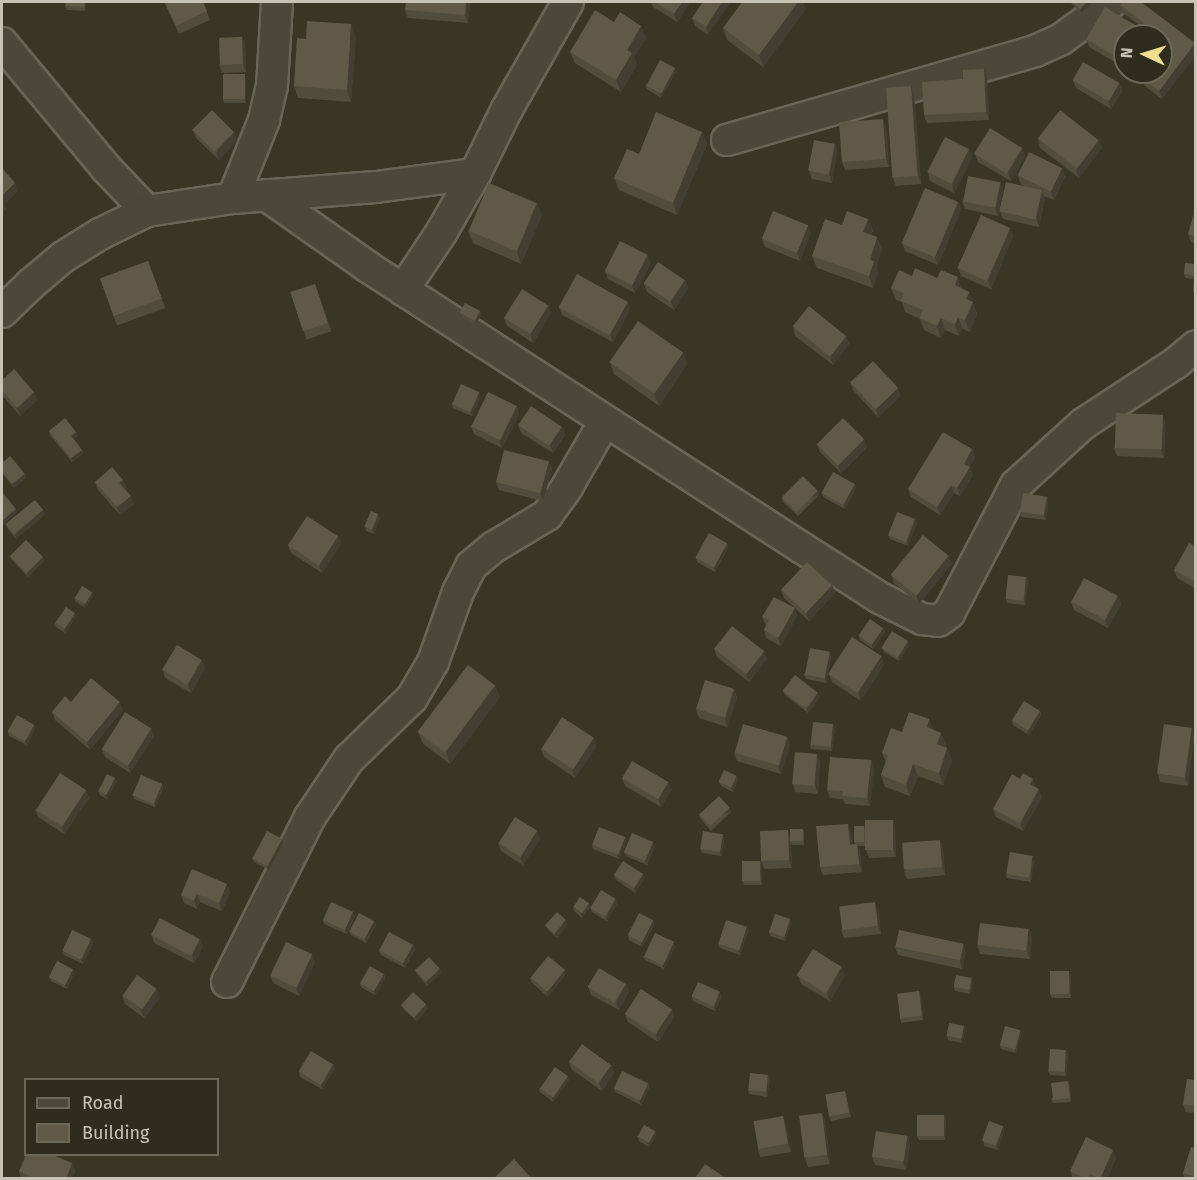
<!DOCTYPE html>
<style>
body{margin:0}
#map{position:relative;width:1197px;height:1180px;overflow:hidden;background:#3a3625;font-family:"Fira Sans",sans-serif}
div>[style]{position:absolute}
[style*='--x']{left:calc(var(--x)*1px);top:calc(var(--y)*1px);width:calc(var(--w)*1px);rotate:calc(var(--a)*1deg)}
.roads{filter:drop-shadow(2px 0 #686557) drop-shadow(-2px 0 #686557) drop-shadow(0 2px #686557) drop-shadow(0 -2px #686557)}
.minor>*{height:30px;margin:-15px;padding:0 15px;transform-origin:15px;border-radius:15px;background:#4b4739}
.wall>*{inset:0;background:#514d3d;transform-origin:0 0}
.shaded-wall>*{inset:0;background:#423f32;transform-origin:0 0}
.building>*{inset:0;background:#5e5a47;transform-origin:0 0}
span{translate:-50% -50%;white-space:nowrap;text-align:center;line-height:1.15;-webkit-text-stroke:4.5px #2f2c1e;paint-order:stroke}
.frame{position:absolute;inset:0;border:3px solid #c6c3b4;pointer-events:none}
.legend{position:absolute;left:24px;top:1078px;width:195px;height:78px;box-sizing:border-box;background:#2f2c1e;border:2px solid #6b685a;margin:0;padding:8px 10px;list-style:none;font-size:18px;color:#c6c3b4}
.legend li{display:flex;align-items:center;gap:12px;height:30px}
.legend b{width:30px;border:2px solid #6b685a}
.north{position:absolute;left:1113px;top:24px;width:60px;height:60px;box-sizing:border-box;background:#2f2c1e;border:2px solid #6b685a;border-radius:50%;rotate:274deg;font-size:16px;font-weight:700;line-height:24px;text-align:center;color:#c6c3b4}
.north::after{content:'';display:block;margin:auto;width:21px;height:27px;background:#eedf91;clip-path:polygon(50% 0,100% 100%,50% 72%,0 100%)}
</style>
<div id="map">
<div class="roads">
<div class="minor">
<i style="--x:2;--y:43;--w:163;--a:50.2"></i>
<i style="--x:106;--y:168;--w:59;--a:46.4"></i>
<i style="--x:727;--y:140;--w:321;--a:-16.1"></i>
<i style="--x:1035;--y:51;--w:27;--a:-24"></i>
<i style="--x:1060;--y:40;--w:64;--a:-36.2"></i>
<i style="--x:266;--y:195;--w:125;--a:35.2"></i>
<i style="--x:368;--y:267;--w:517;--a:32.92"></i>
<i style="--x:802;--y:548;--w:93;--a:32.7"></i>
<i style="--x:880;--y:598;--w:47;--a:26.6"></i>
<i style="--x:922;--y:619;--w:16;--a:7"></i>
<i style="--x:938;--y:621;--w:14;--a:-36"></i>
<i style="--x:949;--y:613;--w:144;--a:-62.4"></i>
<i style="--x:1016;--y:485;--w:91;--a:-42.3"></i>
<i style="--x:1083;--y:424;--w:111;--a:-33.3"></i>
<i style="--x:1176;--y:363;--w:26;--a:-40"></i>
<i style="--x:233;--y:198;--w:84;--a:-68.3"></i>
<i style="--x:264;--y:120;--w:35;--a:-77"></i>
<i style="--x:272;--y:86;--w:84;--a:-86.6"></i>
<i style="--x:403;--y:290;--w:69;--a:-56.3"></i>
<i style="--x:441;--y:233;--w:68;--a:-60"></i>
<i style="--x:475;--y:174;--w:72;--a:-63.8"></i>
<i style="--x:507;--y:109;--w:123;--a:-60.3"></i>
<i style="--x:2;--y:312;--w:40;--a:-44"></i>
<i style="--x:31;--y:284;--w:42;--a:-40.2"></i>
<i style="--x:63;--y:257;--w:44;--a:-31.9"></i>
<i style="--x:100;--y:234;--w:52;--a:-26.1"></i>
<i style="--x:147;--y:211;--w:87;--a:-8.6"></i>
<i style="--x:233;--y:198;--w:143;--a:-4.4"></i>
<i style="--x:376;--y:187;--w:100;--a:-7.5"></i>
<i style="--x:227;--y:982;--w:185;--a:-63.3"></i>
<i style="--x:310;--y:817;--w:70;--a:-56.1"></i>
<i style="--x:349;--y:759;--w:88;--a:-44.1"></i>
<i style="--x:412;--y:698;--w:42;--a:-59.7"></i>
<i style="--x:433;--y:662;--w:74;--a:-70.3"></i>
<i style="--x:458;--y:592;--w:29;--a:-63"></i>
<i style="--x:471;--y:566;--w:30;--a:-40"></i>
<i style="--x:494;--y:547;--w:62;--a:-31.1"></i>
<i style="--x:547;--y:515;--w:34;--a:-54"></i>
<i style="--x:567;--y:487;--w:76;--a:-60.1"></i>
</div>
</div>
<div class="wall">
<i style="clip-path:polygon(86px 2px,85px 11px,67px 10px,65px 6px)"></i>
<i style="clip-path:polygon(164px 2px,203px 2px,210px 20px,179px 34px)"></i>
<i style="clip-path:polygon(406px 2px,470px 2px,468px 23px,408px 18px,405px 10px)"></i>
<i style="clip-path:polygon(651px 2px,690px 2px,677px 22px,653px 7px)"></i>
<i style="clip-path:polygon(703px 2px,708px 35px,695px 26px,692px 18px)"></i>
<i style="clip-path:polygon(1070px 2px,1093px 2px,1081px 13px)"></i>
<i style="clip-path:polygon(1120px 5px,1195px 43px,1196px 55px,1162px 99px,1145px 86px,1142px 78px,1166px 46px,1161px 42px,1161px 36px,1154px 36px,1123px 13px)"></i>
<i style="clip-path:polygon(806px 9px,763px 67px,727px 40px,723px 28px)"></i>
<i style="clip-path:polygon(614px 22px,641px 26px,646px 38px,634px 57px,637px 65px,621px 92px,575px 63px,570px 52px)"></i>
<i style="clip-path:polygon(1145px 31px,1147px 36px,1125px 36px,1125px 68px,1089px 47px,1086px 39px)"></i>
<i style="clip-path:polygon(356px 36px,351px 102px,298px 98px,294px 86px,306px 39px)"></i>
<i style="clip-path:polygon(242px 37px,245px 45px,246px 72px,222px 73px,219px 65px)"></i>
<i style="clip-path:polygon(676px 72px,661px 98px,647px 89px,645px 85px)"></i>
<i style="clip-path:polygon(987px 77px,989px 120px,927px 123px,924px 115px)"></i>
<i style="clip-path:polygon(246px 78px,246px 103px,224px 103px,223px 99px)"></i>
<i style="clip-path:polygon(1073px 80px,1119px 83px,1122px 91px,1111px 109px,1076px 88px)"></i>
<i style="clip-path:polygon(914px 95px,921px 184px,896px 186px,893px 178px)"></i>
<i style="clip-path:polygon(886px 127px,889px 167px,845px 170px,842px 162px)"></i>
<i style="clip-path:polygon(193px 130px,234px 132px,237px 140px,219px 160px,196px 138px)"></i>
<i style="clip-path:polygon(702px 132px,707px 144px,677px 215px,619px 190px,614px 178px,639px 154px)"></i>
<i style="clip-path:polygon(1038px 139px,1099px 140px,1102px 148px,1079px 178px,1040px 148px)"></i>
<i style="clip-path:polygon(835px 144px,837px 152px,832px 183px,812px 179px,809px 171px)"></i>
<i style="clip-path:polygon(1022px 148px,1025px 156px,1011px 181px,978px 162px,975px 154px)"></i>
<i style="clip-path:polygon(972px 157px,954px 193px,930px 181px,928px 172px)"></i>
<i style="clip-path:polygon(1062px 168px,1065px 177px,1054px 200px,1044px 196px,1045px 198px,1039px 227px,1003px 219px,1000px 211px,1024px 186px,1021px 185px,1018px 176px)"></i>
<i style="clip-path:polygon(1000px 182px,1003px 190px,998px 216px,965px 209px,962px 201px)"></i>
<i style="clip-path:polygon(958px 202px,961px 210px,938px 265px,905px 251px,902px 243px)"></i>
<i style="clip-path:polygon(1196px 207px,1196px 244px,1191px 242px,1188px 234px)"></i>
<i style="clip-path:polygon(542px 215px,521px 264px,473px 243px,468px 231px)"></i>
<i style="clip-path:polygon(868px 219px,873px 231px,871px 235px,877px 237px,882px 249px,876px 267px,878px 273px,873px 288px,817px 268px,812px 256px,842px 225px)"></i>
<i style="clip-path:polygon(1010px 228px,1013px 236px,991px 289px,961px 276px,958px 268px)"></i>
<i style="clip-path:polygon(811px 233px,800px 261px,765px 247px,762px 239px)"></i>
<i style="left:148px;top:261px;width:50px;height:51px;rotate:70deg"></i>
<i style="clip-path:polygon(651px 264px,635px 293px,608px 279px,605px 271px)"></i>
<i style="clip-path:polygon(1196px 264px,1196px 296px,1195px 295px,1193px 291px,1194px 279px,1185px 278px,1184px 274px)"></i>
<i style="clip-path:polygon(912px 276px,962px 289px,969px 292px,977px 314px,970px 332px,963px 329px,959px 336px,945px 330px,941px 338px,924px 330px,920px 319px,905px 312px,902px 302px,896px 300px,891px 288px)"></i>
<i style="clip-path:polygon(685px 280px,688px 288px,674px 310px,647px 292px,644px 284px)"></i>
<i style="left:315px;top:284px;width:50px;height:26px;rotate:71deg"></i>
<i style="clip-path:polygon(628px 302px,630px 310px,613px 342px,562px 315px,559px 307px)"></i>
<i style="clip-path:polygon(548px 305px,551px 313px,533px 343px,507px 326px,504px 318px)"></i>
<i style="clip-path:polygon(480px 311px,481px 315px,476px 324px,462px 317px,460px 313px)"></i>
<i style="clip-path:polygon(793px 327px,846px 336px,849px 344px,833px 365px,795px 336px)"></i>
<i style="clip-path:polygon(683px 353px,687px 364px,659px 406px,614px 374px,610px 362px)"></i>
<i style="clip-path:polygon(2px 380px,34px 392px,37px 400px,20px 416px,2px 395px)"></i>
<i style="clip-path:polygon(850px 382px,901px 396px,878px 417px,853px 390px)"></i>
<i style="clip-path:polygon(481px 396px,472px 416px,453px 408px,452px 404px)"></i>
<i style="clip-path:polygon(517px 406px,519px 415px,502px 448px,474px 434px,471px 426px)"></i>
<i style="clip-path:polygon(1163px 415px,1165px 423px,1164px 458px,1117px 456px,1114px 448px)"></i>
<i style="clip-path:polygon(518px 425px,562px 427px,565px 435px,553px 453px,521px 433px)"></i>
<i style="clip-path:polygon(49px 431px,76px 432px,78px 436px,74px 439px,82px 450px,83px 454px,72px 462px,50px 435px)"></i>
<i style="clip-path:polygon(864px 439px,867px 447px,841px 473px,820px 452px,817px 444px)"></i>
<i style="clip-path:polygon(972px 449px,975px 458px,969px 467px,973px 475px,960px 496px,954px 493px,940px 515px,911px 497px,908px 489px)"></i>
<i style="clip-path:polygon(549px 461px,552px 469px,543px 501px,499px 490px,496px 482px)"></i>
<i style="clip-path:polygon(2px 463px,26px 478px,14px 488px,2px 473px)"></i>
<i style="clip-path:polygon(123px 480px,126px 488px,125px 489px,131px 496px,134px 504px,120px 515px,98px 490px,95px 482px)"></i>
<i style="clip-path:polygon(855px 484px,856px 488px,845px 509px,823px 497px,822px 493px)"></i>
<i style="clip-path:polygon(818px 491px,819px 495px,798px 516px,783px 502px,782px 498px)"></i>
<i style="clip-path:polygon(1047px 497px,1048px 501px,1046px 520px,1021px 517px,1020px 512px)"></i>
<i style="clip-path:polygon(45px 514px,16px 539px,8px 529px,6px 525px)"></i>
<i style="clip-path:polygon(380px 518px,374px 534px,366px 531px,365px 527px)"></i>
<i style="clip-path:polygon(915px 519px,917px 523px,908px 546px,890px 539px,888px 535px)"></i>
<i style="clip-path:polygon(338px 536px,341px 544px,322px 573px,291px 553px,288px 545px)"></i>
<i style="clip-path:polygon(727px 543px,728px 547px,715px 572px,697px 562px,696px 558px)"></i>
<i style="clip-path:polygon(1196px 547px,1196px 589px,1177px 578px,1174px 570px)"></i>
<i style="clip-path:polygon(10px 556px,44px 561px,28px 577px,12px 560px)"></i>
<i style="clip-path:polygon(952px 564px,919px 604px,894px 583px,891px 575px)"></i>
<i style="clip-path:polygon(1026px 577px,1028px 581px,1025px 605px,1007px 603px,1006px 599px)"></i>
<i style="clip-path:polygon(832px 585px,835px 593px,809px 621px,784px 598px,781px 590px)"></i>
<i style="clip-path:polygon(93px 596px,85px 608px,75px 601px,74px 597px)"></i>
<i style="clip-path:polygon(1118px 596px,1121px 604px,1108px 628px,1074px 610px,1071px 602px)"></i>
<i style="clip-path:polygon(797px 616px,781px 646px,766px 638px,764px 630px,766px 625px,762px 617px)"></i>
<i style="clip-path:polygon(76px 617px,65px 633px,56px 627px,55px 623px)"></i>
<i style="clip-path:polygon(883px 628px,885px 632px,873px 649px,860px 640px,859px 636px)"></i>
<i style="clip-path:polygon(909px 645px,899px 661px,884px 652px,882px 648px)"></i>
<i style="clip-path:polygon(714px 649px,767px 659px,749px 682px,717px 657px)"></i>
<i style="clip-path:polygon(830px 652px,831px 657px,826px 683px,806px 679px,804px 674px)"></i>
<i style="clip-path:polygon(881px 656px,884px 664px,861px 701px,832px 682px,829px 674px)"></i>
<i style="clip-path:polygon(205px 668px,191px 693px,165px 678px,163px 670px)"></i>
<i style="clip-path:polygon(734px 689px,737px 698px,727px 727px,699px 718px,696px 709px)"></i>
<i style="clip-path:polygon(783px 691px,820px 697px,808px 713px,785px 695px)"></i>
<i style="clip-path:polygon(500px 697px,450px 764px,423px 744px,418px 732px)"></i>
<i style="clip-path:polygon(71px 702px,123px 710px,90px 750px,55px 720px,52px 712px)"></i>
<i style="clip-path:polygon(1040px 711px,1041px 715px,1029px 735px,1013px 725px,1012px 721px)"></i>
<i style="clip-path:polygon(929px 719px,933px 730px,941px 733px,946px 745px,945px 747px,947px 748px,952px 760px,943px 785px,918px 776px,910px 796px,885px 787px,881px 775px,886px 762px,882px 753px,902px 732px)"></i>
<i style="clip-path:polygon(833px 724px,835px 728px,832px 751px,811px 749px,810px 745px)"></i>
<i style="clip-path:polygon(34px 725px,35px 729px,27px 745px,9px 736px,8px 732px)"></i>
<i style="clip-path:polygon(154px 736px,130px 773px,105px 757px,102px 749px)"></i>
<i style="clip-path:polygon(1194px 736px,1188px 786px,1160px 782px,1158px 774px)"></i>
<i style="clip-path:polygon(787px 737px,790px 745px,781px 774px,737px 761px,734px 753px)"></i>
<i style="clip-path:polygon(597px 746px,575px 778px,544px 757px,541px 749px)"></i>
<i style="clip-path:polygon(817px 754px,820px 762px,818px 794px,795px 792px,793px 784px)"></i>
<i style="clip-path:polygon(871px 760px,874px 769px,870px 806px,845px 804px,843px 799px,830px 798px,827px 790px)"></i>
<i style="clip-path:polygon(622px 778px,668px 782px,671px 790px,661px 807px,625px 786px)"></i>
<i style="clip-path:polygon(738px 780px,733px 792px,721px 786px,719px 782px)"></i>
<i style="clip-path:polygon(116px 782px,107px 799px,100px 795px,98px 791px)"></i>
<i style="clip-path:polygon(162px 784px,163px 788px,155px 807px,134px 799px,133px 795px)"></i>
<i style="clip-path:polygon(1035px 787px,1042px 797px,1023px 831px,996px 817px,993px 809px)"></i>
<i style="clip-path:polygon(86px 790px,89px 798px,64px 834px,38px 817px,35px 809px)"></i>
<i style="clip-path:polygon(731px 812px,711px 831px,700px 818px,699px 814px)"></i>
<i style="clip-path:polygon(893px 820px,895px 828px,896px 857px,869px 858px,866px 850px,866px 846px,858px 846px,860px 852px,862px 872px,823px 875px,820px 867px,851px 832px,852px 844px,855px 844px,854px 842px,864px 826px,865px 829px)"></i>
<i style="clip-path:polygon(803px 829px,804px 833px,804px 845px,792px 845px,791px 844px,792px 868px,764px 869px,761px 861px,790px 835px)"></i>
<i style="clip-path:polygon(723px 834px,724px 838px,722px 856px,702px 853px,700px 849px)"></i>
<i style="clip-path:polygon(625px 837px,626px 841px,619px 859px,593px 849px,592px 845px)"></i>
<i style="clip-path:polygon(540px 839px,523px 865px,501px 851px,498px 843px)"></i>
<i style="clip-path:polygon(283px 843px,269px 870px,254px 862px,252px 858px)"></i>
<i style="clip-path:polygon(655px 846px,647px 865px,626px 856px,624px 852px)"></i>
<i style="clip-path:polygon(943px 848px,945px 875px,907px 879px,904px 871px)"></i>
<i style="clip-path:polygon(1034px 860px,1031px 882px,1007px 878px,1006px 874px)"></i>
<i style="clip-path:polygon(760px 861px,762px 865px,762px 885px,744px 885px,742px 881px)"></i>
<i style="clip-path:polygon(643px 874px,644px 879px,635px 893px,615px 879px,614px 875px)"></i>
<i style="clip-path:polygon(230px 892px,222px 911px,200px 902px,197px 909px,184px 903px,181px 895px)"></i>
<i style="clip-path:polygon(589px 903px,590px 907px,582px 918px,574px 911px,573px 907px)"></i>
<i style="clip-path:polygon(617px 904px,607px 921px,592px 912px,590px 908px)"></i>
<i style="clip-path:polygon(878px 910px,881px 934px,844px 938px,841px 930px)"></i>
<i style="clip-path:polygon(355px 916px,347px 934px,324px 924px,323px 920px)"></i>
<i style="clip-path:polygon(653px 920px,654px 925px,642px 947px,629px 940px,628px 936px)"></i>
<i style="clip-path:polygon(374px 921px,376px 925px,366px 943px,351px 935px,349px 931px)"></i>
<i style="clip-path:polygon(791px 923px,785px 941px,770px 936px,769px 932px)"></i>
<i style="clip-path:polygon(568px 924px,557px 938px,548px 930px,546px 926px)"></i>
<i style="clip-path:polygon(748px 931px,740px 955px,720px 948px,718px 944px)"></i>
<i style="clip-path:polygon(152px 935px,200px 939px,203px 947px,194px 963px,154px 943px)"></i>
<i style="clip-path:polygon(1032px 937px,1030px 959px,980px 954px,977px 945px)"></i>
<i style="clip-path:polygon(93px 943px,83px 964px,64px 955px,63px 951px)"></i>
<i style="clip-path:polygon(963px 944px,966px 952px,962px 969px,898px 955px,895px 947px)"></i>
<i style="clip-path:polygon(413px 945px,415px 949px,405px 968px,381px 955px,379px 951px)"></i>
<i style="clip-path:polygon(675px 946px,664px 969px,645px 960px,643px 956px)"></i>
<i style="clip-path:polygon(315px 962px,299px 996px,273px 983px,270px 975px)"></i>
<i style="clip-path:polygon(415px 970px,441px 973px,427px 986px,417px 974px)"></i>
<i style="clip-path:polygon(74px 973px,67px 989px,51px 981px,49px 977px)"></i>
<i style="clip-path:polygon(384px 974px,385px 978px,375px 995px,361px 987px,360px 983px)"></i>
<i style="clip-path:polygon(566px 974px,548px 997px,531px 982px,530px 978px)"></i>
<i style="clip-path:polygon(845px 975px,830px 1001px,801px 984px,798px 976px)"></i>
<i style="clip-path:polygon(1071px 975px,1071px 998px,1052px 998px,1050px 994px)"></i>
<i style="clip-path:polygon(973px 982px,970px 994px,955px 991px,954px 987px)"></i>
<i style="clip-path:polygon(626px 984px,629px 992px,619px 1010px,591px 995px,588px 987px)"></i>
<i style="clip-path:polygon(919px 991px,921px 995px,923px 1020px,901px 1023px,900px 1018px)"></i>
<i style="clip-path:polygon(122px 995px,160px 998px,144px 1018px,125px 1004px)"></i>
<i style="clip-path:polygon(722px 996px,715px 1011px,693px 1001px,692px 997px)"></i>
<i style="clip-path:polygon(402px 1006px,428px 1008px,417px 1021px,404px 1010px)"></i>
<i style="clip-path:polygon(672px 1009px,674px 1017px,658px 1042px,628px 1022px,625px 1014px)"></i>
<i style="clip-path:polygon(964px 1026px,965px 1030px,962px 1043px,948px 1040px,947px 1036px)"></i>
<i style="clip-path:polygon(1021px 1034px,1016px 1053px,1001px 1049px,1000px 1045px)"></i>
<i style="clip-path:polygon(1068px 1054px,1066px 1076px,1050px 1075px,1048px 1071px)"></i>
<i style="clip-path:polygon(569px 1062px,611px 1065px,614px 1073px,602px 1091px,572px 1070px)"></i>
<i style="clip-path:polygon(335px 1068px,322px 1089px,300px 1077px,299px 1072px)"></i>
<i style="clip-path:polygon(768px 1075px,770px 1079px,767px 1097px,749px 1094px,748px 1090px)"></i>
<i style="clip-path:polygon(569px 1080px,553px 1102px,540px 1092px,539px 1088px)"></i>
<i style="clip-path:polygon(1196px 1080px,1196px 1113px,1186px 1112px,1183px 1104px)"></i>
<i style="clip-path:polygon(1068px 1081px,1070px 1085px,1071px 1102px,1053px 1103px,1051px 1099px)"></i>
<i style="clip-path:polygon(648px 1083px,649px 1088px,641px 1105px,615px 1092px,614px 1088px)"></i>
<i style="clip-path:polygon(845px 1091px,851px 1117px,831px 1121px,829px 1117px)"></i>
<i style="clip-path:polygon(944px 1115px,946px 1119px,945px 1140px,919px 1140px,917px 1136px)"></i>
<i style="clip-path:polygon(783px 1116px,786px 1124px,791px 1152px,760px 1157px,758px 1149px)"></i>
<i style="clip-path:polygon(825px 1121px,830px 1164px,808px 1167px,805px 1158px)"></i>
<i style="clip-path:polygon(1003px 1126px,1004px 1130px,998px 1150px,984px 1146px,983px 1141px)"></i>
<i style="clip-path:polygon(655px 1131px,656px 1135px,649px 1147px,639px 1141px,637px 1136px)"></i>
<i style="clip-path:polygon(910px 1144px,906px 1170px,875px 1165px,872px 1157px)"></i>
<i style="clip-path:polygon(1196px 1148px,1196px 1179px,1185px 1179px,1183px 1173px)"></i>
<i style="clip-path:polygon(1116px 1158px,1107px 1179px,1073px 1179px,1070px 1171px)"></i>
<i style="clip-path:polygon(72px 1163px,75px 1171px,72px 1179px,21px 1179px,19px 1171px)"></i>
</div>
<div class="shaded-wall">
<i style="clip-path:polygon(466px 2px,470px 2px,468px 23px,465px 15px)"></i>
<i style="clip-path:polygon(682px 2px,690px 2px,677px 22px,674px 14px)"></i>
<i style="clip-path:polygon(722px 2px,731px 2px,708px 35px,706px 27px)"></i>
<i style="clip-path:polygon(798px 2px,803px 2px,806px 9px,763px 67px,759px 55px)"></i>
<i style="clip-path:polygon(1087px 2px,1093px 2px,1081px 13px,1080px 9px)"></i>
<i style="clip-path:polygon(351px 24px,356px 36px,351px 102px,347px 90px)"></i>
<i style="clip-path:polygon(641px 26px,646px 38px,634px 57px,637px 65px,621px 92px,616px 80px,627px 50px)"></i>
<i style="clip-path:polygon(242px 37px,245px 45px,246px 72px,243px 64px)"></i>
<i style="clip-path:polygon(1195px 43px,1196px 55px,1162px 99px,1159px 91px)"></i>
<i style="clip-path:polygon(675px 68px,676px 72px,661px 98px,660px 93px)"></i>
<i style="clip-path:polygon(984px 69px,987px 77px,989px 120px,986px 112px)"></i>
<i style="clip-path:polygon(245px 74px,246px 78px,246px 103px,244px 99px)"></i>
<i style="clip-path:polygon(1119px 83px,1122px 91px,1111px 109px,1108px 101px)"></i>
<i style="clip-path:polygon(911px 86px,914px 95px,921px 184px,918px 176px)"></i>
<i style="clip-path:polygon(883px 119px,886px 127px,889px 167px,886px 159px)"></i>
<i style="clip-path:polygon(234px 132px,237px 140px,219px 160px,216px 152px)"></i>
<i style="clip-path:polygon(702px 132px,707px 144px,677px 215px,673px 203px)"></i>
<i style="clip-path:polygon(1099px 140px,1102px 148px,1079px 178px,1076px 170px)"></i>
<i style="clip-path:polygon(835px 144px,837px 152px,832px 183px,829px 174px)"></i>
<i style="clip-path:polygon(1022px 148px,1025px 156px,1011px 181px,1008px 173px)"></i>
<i style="clip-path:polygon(969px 149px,972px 157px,954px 193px,952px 185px)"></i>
<i style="clip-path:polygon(1062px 168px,1065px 177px,1054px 200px,1051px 192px)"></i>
<i style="clip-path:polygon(1000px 182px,1003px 190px,998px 216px,995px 208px)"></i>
<i style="clip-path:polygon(15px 183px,18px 191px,5px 204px,7px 209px,2px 213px,2px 196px)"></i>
<i style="clip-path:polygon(1042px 190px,1045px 198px,1039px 227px,1036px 218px)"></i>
<i style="clip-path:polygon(958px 202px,961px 210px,938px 265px,935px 257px)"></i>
<i style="clip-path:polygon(537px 203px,542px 215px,521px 264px,517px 252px)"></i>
<i style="clip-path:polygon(868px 219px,873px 231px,868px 244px,863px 232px)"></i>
<i style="clip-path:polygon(808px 225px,811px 233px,800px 261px,797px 253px)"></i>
<i style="clip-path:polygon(1010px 228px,1013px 236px,991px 289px,988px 280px)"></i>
<i style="clip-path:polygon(877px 237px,882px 249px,876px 267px,878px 273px,873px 288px,869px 276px,870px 260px)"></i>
<i style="clip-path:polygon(648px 255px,651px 264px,635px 293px,632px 285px)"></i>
<i style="clip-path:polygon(958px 277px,962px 289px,955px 285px)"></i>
<i style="clip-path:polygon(685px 280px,688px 288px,674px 310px,671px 302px)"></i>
<i style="clip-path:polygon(969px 292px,977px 314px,970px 332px,965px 320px,966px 299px)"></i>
<i style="clip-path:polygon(628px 302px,630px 310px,613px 342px,610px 334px)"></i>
<i style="clip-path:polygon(548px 305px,551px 313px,533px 343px,530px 334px)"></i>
<i style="clip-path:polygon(480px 311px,481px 315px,476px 324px,475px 320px)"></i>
<i style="clip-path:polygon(958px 317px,963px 329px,959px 336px,955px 324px)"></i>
<i style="clip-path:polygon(941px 318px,945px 330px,941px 338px,937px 326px)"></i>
<i style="clip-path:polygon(846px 336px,849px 344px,833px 365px,830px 357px)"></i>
<i style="clip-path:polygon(683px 353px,687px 364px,659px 406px,654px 394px)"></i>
<i style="clip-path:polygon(898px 388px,901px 396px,878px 417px,876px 409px)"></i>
<i style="clip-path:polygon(34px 392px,37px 400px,20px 416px,17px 408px)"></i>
<i style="clip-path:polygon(479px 392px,481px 396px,472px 416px,470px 412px)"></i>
<i style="clip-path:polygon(517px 406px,519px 415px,502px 448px,499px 440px)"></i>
<i style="clip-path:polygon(1163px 415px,1165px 423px,1164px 458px,1161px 450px)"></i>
<i style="clip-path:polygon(562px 427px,565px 435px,553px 453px,550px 445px)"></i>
<i style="clip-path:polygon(76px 432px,78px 436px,73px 440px,71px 436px)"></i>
<i style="clip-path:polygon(864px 439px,867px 447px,841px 473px,838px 465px)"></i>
<i style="clip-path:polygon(972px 449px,975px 458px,967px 472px,964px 464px)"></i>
<i style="clip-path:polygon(82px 450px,83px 454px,72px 462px,71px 458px)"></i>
<i style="clip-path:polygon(549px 461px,552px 469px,543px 501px,540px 493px)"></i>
<i style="clip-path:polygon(970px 467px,973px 475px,960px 496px,957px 488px)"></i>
<i style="clip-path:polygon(25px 474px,26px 478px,14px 488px,12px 484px)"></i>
<i style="clip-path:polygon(123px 480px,126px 488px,122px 491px,119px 483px)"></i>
<i style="clip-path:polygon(855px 484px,856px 488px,845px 509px,843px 505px)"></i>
<i style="clip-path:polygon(951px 485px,954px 493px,940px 515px,937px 507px)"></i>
<i style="left:818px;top:491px;width:4px;height:30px;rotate:76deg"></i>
<i style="clip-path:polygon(131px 496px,134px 504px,120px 515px,117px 507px)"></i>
<i style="clip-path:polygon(1047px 497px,1048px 501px,1046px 520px,1044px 516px)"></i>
<i style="clip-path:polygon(16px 509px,17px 513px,2px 526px,2px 521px)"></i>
<i style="clip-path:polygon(43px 510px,45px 514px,16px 539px,15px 535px)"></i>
<i style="clip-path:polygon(378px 514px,380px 518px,374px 534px,372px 530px)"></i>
<i style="clip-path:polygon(915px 519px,917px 523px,908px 546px,907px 542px)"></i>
<i style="clip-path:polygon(338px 536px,341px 544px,322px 573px,319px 565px)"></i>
<i style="clip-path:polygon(727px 543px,728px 547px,715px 572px,714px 567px)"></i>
<i style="clip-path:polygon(949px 556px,952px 564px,919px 604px,916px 595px)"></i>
<i style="clip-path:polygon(43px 557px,44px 561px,28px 577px,27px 572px)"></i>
<i style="clip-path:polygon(1026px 577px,1028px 581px,1025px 605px,1024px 601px)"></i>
<i style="clip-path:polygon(832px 585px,835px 593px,809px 621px,806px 613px)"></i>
<i style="clip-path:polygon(92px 592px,93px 596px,85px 608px,84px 604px)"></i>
<i style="clip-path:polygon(1118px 596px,1121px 604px,1108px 628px,1105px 620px)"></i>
<i style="clip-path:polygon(795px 608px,797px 616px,781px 646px,778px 638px)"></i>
<i style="clip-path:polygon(75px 613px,76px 617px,65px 633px,64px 629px)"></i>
<i style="clip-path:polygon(883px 628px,885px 632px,873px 649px,872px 645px)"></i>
<i style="clip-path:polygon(908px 641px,909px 645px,899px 661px,898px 657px)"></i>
<i style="clip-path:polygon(764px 651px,767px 659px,749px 682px,746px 673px)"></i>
<i style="clip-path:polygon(830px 652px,831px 657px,826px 683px,825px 679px)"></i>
<i style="clip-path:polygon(881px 656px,884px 664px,861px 701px,858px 693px)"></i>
<i style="clip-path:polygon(202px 660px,205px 668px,191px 693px,188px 685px)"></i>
<i style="clip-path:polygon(495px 685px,500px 697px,450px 764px,446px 752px)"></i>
<i style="clip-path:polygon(734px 689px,737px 698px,727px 727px,725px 719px)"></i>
<i style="clip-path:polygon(818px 693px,820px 697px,808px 713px,807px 709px)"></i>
<i style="clip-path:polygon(120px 702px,123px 710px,90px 750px,87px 742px)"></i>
<i style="clip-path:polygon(1040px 711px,1041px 715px,1029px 735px,1027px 731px)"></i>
<i style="clip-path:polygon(929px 719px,933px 731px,927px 727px)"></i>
<i style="clip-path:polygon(833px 724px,835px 728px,832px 751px,831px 747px)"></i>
<i style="clip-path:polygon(34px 725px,35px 729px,27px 745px,25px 741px)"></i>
<i style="clip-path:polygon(151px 728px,154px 736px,130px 773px,128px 765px)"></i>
<i style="clip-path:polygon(1192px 728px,1194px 736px,1188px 786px,1185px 777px)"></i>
<i style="clip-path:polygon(941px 733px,946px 745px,941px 756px,937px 744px)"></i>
<i style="clip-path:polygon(787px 737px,790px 745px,781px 774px,778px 766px)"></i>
<i style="clip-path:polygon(594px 738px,597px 746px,575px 778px,572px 770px)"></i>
<i style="clip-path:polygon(947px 748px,952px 760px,943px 785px,939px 773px)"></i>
<i style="clip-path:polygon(817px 754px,820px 762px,818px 794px,815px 786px)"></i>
<i style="clip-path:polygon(871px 760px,874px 769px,870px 806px,867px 798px)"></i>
<i style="clip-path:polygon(913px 764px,918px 776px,910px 796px,906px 785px)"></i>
<i style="clip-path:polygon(737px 776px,738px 780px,733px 792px,731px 788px)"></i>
<i style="clip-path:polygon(115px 778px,116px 782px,107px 799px,105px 795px)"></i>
<i style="clip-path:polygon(1033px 779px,1036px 787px,1030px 784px)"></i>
<i style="clip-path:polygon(668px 782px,671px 790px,661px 807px,658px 799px)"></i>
<i style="clip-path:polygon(162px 784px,163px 788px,155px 807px,154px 803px)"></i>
<i style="clip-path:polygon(1039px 789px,1042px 797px,1023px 831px,1020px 823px)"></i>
<i style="clip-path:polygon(86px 790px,89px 798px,64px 834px,61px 826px)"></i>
<i style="left:730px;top:808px;width:4px;height:28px;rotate:76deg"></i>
<i style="clip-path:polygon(893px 820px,895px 828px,896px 857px,893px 849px)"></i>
<i style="clip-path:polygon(848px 824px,851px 832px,853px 853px,850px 845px)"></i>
<i style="clip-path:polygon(788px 830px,791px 838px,790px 841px,791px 844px,792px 868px,789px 860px)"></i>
<i style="clip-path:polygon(537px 831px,540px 839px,523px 865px,520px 857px)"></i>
<i style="clip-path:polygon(723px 834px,724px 838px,722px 856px,720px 852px)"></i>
<i style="clip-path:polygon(625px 837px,626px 841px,619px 859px,617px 855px)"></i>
<i style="clip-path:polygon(282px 839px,283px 843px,269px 870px,267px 866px)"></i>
<i style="clip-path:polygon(940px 840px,943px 848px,945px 875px,942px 867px)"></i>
<i style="clip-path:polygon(653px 842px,655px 846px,647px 865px,645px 860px)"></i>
<i style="clip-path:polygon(857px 844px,860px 852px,862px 872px,859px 864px)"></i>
<i style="clip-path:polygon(1033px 856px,1034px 860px,1031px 882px,1030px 878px)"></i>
<i style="clip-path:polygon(760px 861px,762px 865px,762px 885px,761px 881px)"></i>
<i style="clip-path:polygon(643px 874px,644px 879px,635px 893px,634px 888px)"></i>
<i style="clip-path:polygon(227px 884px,230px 892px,222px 911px,219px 903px)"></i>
<i style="clip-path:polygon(197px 894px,200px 902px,197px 909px,194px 901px)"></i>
<i style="clip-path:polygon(616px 899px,617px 904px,607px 921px,606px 917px)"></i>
<i style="clip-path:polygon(875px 902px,878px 910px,881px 934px,878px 926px)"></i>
<i style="clip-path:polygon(589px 903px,590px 907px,582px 918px,581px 914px)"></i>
<i style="clip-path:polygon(353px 912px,355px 916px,347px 934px,345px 930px)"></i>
<i style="clip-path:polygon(790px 919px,791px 923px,785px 941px,783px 937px)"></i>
<i style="clip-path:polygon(566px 920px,568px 924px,557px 938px,555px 934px)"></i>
<i style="clip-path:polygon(653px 920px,654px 925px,642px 947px,641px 943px)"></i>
<i style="clip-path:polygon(374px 921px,376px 925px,366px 943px,365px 939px)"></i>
<i style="clip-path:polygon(747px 927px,748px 931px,740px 955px,738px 951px)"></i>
<i style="clip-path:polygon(1029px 929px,1032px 937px,1030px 959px,1027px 951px)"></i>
<i style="clip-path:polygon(91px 939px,93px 943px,83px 964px,81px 960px)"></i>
<i style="clip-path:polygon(200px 939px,203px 947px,194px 963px,192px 955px)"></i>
<i style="clip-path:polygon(674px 942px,675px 946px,664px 969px,662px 965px)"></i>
<i style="clip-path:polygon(963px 944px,966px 952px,962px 969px,960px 961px)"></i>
<i style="clip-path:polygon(413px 945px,415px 949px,405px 968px,403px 964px)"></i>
<i style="clip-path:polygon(312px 954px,315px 962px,299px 996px,296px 988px)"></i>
<i style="clip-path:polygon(842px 967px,845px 975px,830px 1001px,827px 993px)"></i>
<i style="clip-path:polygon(73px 969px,74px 973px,67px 989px,65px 985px)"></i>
<i style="clip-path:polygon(440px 969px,441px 973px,427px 986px,426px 982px)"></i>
<i style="clip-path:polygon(565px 970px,566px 974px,548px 997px,546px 993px)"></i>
<i style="clip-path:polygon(1069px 971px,1071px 975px,1071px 998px,1070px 993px)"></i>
<i style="clip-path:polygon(384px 974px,385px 978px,375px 995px,373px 991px)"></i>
<i style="clip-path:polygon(972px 978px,973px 982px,970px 994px,969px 990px)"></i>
<i style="clip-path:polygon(626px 984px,629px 992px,619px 1010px,616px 1002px)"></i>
<i style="clip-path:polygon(157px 989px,160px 998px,144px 1018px,141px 1010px)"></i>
<i style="clip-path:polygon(919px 991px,921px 995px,923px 1020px,922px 1016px)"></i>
<i style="clip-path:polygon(720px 992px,722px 996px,715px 1011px,714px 1007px)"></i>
<i style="clip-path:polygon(426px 1004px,428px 1008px,417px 1021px,415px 1017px)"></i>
<i style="clip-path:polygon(672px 1009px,674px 1017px,658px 1042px,655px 1034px)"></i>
<i style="clip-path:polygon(964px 1026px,965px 1030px,962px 1043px,961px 1039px)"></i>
<i style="clip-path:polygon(1020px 1030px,1021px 1034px,1016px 1053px,1015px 1049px)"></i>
<i style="clip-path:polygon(1066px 1050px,1068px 1054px,1066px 1076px,1065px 1072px)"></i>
<i style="clip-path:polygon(333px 1064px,335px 1068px,322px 1089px,321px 1085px)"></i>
<i style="clip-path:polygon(611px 1065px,614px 1073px,602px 1091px,599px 1083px)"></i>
<i style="clip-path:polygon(768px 1075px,770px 1079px,767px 1097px,766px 1092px)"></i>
<i style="clip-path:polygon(568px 1076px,569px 1080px,553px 1102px,552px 1098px)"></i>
<i style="clip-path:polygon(1068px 1081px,1070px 1085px,1071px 1102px,1070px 1098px)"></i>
<i style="clip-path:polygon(648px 1083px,649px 1088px,641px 1105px,639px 1100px)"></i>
<i style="clip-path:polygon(822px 1113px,825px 1121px,830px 1164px,827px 1155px)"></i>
<i style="clip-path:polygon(944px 1115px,946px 1119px,945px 1140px,944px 1136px)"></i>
<i style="clip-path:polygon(783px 1116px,786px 1124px,791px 1152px,788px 1144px)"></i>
<i style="clip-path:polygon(1003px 1126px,1004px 1130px,998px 1150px,996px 1145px)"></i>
<i style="clip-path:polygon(655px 1131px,656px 1135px,649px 1147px,647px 1143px)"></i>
<i style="clip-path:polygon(908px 1136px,910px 1144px,906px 1170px,903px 1162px)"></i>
<i style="clip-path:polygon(1113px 1150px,1116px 1158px,1107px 1179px,1100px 1179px)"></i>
<i style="clip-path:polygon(72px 1163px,75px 1171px,72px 1179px,66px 1179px)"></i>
</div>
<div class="building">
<i style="clip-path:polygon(66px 2px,84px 2px,84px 7px,65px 6px)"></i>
<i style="clip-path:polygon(165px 2px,203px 2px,207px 11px,176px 26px)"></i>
<i style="clip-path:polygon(406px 2px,466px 2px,465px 15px,405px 10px)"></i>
<i style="clip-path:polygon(655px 2px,682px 2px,674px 14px)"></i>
<i style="clip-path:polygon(703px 2px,722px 2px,706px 27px,692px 18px)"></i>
<i style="clip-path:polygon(742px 2px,798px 2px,759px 55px,723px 28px)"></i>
<i style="clip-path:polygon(1072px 2px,1087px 2px,1080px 9px)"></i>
<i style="clip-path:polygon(1123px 2px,1141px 2px,1195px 43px,1159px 91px,1142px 78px,1146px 72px,1161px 72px,1161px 53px,1169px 42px,1120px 5px)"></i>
<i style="clip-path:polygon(1105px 7px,1145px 31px,1142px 36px,1125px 36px,1125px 62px,1086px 39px)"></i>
<i style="clip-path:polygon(595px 10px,614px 22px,620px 12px,641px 26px,627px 50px,632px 53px,616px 80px,570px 52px)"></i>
<i style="clip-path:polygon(307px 21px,351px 24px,347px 90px,294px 86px,297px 38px,306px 39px)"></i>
<i style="left:242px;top:37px;width:27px;height:23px;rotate:88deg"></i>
<i style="left:660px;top:60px;width:17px;height:29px;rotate:28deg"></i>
<i style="left:1083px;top:62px;width:42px;height:21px;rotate:30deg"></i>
<i style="clip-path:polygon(984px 69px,986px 112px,924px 115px,922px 82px,963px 79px,963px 70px)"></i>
<i style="left:223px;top:74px;width:22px;height:25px"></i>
<i style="left:911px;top:86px;width:90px;height:25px;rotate:86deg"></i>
<i style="left:212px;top:110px;width:31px;height:28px;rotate:45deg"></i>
<i style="left:1060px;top:110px;width:49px;height:36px;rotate:38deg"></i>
<i style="clip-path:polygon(656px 112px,702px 132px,673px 203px,614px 178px,627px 149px,639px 154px)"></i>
<i style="left:883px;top:119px;width:40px;height:44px;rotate:86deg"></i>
<i style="left:990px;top:128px;width:38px;height:30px;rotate:32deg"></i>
<i style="left:945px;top:137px;width:27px;height:39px;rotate:27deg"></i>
<i style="left:814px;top:140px;width:21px;height:31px;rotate:11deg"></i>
<i style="left:1029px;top:152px;width:37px;height:26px;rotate:26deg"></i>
<i style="clip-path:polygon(2px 168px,15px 183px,2px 196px)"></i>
<i style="left:968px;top:176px;width:33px;height:26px;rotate:11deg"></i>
<i style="left:1006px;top:182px;width:37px;height:30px;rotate:13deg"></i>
<i style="left:489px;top:183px;width:52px;height:52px;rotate:23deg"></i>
<i style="left:925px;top:188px;width:36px;height:60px;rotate:23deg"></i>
<i style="clip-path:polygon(1196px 207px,1196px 236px,1188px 234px)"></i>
<i style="left:773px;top:211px;width:38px;height:30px;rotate:22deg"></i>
<i style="clip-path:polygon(847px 211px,868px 219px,863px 232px,877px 237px,870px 260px,874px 261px,869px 276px,812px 256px,825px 219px,842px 225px)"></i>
<i style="left:981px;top:215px;width:32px;height:58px;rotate:24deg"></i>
<i style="left:620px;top:241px;width:31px;height:34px;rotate:27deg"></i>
<i style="left:148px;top:261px;width:40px;height:51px;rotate:70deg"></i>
<i style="left:658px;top:262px;width:32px;height:26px;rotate:34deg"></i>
<i style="clip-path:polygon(1185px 263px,1196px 264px,1196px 276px,1184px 274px)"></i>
<i style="clip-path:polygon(915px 268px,937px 278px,941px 270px,958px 277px,955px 285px,969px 292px,966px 299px,973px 302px,965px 320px,958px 317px,955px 324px,941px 318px,937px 326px,920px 318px,923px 310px,901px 301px,904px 293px,891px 288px,899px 270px,912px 276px)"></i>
<i style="left:577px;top:274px;width:58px;height:38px;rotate:29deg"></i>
<i style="clip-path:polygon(1195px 277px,1196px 277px,1196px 292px,1193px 291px)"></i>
<i style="left:315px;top:284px;width:41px;height:26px;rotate:72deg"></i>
<i style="left:522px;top:289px;width:31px;height:34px;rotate:32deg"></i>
<i style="left:465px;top:303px;width:17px;height:11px;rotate:28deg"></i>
<i style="left:809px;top:306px;width:48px;height:26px;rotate:39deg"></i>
<i style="left:638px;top:321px;width:55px;height:50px;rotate:35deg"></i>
<i style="left:873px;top:361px;width:37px;height:31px;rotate:47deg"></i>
<i style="clip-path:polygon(14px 369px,34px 392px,17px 408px,2px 390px,2px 380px)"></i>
<i style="left:461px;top:384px;width:20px;height:22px;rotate:24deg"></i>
<i style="left:488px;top:392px;width:32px;height:38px;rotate:26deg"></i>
<i style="left:531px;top:406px;width:37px;height:23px;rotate:34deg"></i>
<i style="left:1116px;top:413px;width:47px;height:35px;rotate:2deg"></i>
<i style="clip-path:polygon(65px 418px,76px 432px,71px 436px,82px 450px,71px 458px,49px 431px)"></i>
<i style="left:843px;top:418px;width:30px;height:37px;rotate:45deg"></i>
<i style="clip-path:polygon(943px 432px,972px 449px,964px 464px,970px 467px,957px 488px,951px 485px,937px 507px,908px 489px)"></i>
<i style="left:504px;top:450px;width:46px;height:33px;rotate:14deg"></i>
<i style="clip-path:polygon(10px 456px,25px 474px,12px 484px,2px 471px,2px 463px)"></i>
<i style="clip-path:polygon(112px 467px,123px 480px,119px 483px,131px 496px,117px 507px,95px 482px)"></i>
<i style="left:833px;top:472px;width:25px;height:24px;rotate:29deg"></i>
<i style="left:803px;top:476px;width:21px;height:30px;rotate:45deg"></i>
<i style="clip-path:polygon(2px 492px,16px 509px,2px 521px)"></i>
<i style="left:1023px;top:493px;width:24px;height:19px;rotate:9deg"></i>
<i style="left:35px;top:500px;width:13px;height:38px;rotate:51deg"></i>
<i style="left:371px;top:511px;width:8px;height:17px;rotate:23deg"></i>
<i style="left:897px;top:512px;width:19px;height:25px;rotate:21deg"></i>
<i style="left:307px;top:516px;width:37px;height:35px;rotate:33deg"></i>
<i style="left:709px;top:533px;width:21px;height:28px;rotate:29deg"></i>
<i style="left:923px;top:535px;width:33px;height:51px;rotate:39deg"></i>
<i style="left:26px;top:540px;width:24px;height:23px;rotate:45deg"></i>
<i style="clip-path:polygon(1189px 543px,1196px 547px,1196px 582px,1174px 570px)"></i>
<i style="left:807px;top:562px;width:34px;height:38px;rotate:43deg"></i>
<i style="left:1008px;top:575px;width:18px;height:24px;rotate:6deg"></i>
<i style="left:1084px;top:578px;width:38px;height:27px;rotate:28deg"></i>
<i style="left:82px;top:586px;width:12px;height:14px;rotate:31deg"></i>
<i style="clip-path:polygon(774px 597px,795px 608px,778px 638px,764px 630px,769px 620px,762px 617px)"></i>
<i style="left:66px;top:607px;width:11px;height:19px;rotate:34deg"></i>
<i style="left:870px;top:619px;width:16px;height:20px;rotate:35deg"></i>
<i style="left:732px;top:626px;width:41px;height:29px;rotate:38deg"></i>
<i style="left:892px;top:631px;width:19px;height:20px;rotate:32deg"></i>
<i style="left:852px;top:637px;width:35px;height:44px;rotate:33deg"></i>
<i style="left:177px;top:645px;width:29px;height:29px;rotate:31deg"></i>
<i style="left:810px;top:648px;width:20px;height:27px;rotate:11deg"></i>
<i style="left:468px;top:665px;width:34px;height:84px;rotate:37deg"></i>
<i style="left:795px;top:675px;width:29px;height:20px;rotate:38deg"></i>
<i style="clip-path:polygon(91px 678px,120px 702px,87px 742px,52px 712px,65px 696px,71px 702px)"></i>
<i style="left:705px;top:680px;width:30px;height:30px;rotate:17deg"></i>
<i style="left:1024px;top:701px;width:19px;height:23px;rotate:32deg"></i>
<i style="left:125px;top:712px;width:31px;height:44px;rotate:32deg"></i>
<i style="clip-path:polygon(909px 712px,929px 719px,927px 727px,941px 733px,937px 744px,947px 748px,939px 773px,913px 764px,906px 785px,881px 775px,888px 755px,882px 753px,891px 728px,902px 732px)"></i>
<i style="left:17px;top:715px;width:20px;height:19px;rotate:30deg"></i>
<i style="left:562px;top:717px;width:38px;height:38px;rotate:33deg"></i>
<i style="left:813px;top:722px;width:20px;height:23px;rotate:6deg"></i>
<i style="left:743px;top:724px;width:46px;height:30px;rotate:16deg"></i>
<i style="left:1164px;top:724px;width:28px;height:50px;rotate:8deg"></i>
<i style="left:795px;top:752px;width:22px;height:32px;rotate:5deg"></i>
<i style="clip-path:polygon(830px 757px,871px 760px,867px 798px,842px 796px,843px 791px,827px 790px)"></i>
<i style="left:632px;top:761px;width:42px;height:20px;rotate:30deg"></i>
<i style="left:724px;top:770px;width:14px;height:13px;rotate:25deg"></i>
<i style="left:60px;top:773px;width:31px;height:44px;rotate:33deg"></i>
<i style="clip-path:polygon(1023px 773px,1033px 779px,1030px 784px,1039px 789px,1020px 823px,993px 809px,1012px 774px,1020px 779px)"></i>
<i style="left:107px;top:774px;width:9px;height:19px;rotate:27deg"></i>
<i style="left:141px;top:775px;width:23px;height:22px;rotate:23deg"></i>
<i style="left:719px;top:796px;width:16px;height:27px;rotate:47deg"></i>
<i style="left:515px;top:817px;width:26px;height:31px;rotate:32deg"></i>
<i style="left:865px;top:820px;width:28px;height:30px"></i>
<i style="clip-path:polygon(848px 824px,850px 845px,857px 844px,859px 864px,820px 867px,816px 826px)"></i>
<i style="left:854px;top:826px;width:10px;height:16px"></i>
<i style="left:599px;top:827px;width:28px;height:19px;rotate:21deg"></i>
<i style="left:790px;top:829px;width:13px;height:12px"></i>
<i style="left:788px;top:830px;width:30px;height:28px;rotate:88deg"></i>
<i style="left:267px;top:831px;width:17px;height:31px;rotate:28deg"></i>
<i style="left:703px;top:831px;width:20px;height:18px;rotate:9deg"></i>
<i style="left:632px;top:833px;width:23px;height:21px;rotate:23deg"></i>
<i style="left:940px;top:840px;width:27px;height:38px;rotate:86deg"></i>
<i style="left:1010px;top:852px;width:23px;height:22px;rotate:10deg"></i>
<i style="left:623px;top:861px;width:24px;height:17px;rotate:33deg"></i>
<i style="left:742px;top:861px;width:18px;height:20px"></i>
<i style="clip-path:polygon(192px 869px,227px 884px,219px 903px,197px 894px,194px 901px,181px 895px)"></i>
<i style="left:601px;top:890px;width:17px;height:21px;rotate:31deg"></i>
<i style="left:580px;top:897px;width:11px;height:12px;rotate:34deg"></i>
<i style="left:331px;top:902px;width:24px;height:20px;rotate:24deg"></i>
<i style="left:875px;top:902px;width:24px;height:36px;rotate:83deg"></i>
<i style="left:557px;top:912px;width:12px;height:18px;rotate:42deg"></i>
<i style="left:359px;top:913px;width:17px;height:21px;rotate:28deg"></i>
<i style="left:639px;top:913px;width:16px;height:25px;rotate:27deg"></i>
<i style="left:775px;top:914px;width:16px;height:19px;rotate:18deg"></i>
<i style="left:160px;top:918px;width:45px;height:19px;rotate:28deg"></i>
<i style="left:726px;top:920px;width:22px;height:25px;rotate:18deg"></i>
<i style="left:980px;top:923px;width:49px;height:22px;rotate:7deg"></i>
<i style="left:72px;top:930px;width:21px;height:23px;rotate:25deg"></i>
<i style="left:899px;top:930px;width:66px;height:17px;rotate:12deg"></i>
<i style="left:389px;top:932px;width:27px;height:21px;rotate:28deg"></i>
<i style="left:655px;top:933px;width:21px;height:26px;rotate:25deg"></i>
<i style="left:286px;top:942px;width:29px;height:37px;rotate:25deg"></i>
<i style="left:813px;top:949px;width:34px;height:31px;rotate:32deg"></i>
<i style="left:548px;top:956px;width:22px;height:28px;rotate:39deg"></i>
<i style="left:429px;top:957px;width:16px;height:19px;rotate:47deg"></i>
<i style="left:57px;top:961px;width:18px;height:18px;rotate:27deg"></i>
<i style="left:370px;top:966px;width:16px;height:20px;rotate:30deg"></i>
<i style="left:599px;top:968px;width:31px;height:22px;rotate:31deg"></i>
<i style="left:1050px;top:971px;width:19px;height:23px"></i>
<i style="left:137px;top:975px;width:24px;height:25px;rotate:35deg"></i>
<i style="left:956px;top:975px;width:16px;height:12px;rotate:11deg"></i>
<i style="left:698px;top:982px;width:24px;height:16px;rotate:24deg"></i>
<i style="left:641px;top:989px;width:37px;height:30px;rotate:33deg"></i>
<i style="left:919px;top:991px;width:25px;height:22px;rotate:83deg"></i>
<i style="left:413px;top:992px;width:18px;height:18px;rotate:43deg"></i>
<i style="left:949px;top:1023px;width:15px;height:13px;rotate:11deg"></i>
<i style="left:1005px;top:1026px;width:16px;height:20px;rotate:15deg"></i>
<i style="left:582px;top:1044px;width:36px;height:22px;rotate:36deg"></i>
<i style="left:1050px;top:1049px;width:16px;height:22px;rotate:4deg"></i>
<i style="left:311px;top:1051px;width:26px;height:24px;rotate:31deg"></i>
<i style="left:555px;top:1067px;width:16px;height:26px;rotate:35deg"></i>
<i style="left:622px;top:1071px;width:29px;height:19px;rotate:25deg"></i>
<i style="left:750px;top:1073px;width:18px;height:17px;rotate:6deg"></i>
<i style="clip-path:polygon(1187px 1079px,1196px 1080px,1196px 1106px,1183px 1104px)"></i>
<i style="left:1068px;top:1081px;width:17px;height:17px;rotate:83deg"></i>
<i style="left:845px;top:1091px;width:22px;height:20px;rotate:80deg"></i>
<i style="left:822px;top:1113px;width:42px;height:23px;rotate:83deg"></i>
<i style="left:917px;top:1115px;width:27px;height:21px"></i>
<i style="left:783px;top:1116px;width:28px;height:30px;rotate:80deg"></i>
<i style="left:989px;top:1121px;width:15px;height:21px;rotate:20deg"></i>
<i style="left:644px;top:1125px;width:13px;height:13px;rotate:29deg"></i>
<i style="left:876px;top:1131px;width:32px;height:26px;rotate:9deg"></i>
<i style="clip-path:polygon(1086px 1137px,1113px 1150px,1100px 1179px,1090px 1174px,1088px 1179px,1087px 1179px,1070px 1171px)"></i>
<i style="clip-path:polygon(1191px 1147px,1196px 1148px,1196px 1177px,1183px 1173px)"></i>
<i style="clip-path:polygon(26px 1155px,53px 1155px,72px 1163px,66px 1179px,36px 1179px,19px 1171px)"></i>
<i style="clip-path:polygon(514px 1159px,532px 1179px,496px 1179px,495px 1177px)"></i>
<i style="clip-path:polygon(705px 1164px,727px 1179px,697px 1179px,696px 1177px)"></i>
</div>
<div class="frame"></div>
<ul class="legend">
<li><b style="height:8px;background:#4b4739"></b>Road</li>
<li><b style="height:16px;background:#5e5a47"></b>Building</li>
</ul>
<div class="north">N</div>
</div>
